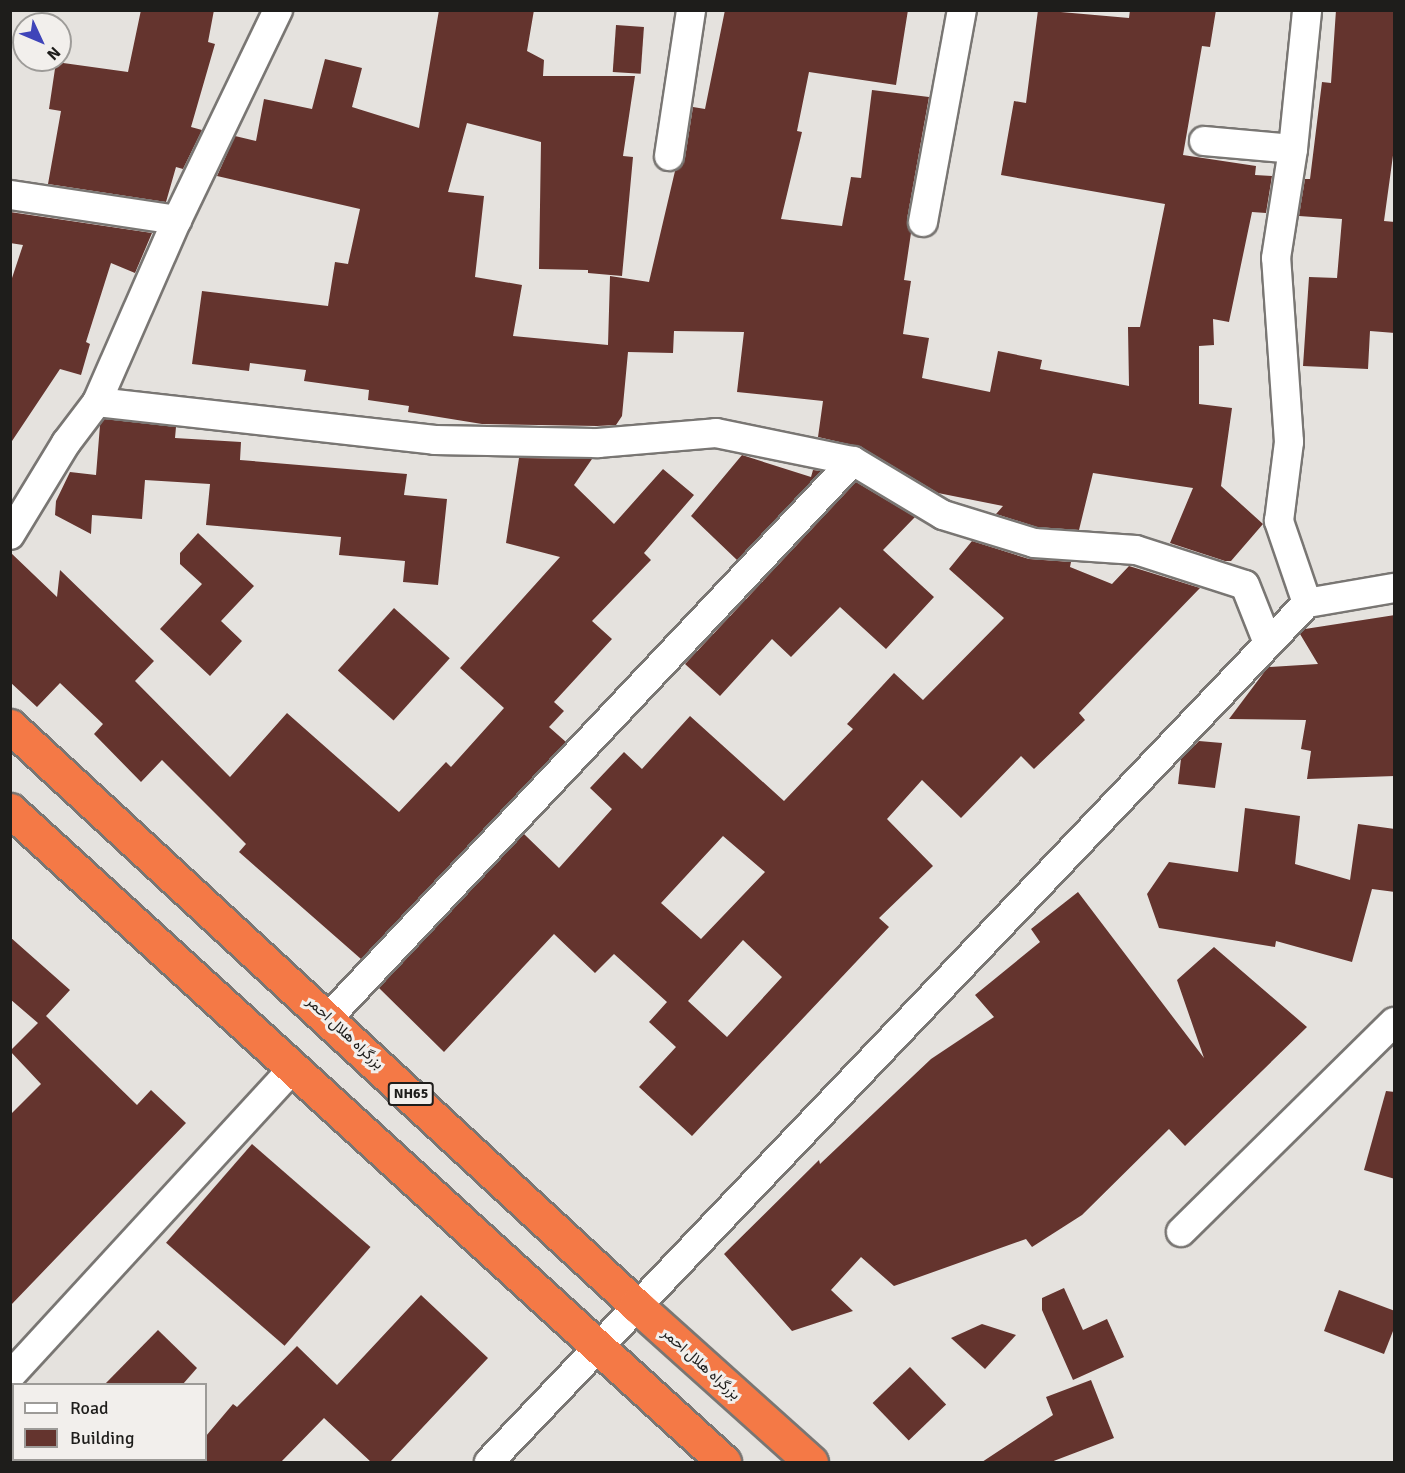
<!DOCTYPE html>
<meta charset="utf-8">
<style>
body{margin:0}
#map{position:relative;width:1405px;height:1473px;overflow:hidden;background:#e5e2de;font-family:Signika,Vazirmatn,sans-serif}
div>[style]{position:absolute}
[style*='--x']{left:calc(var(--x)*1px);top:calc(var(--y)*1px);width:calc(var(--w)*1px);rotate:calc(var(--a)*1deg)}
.building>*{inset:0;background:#64342e;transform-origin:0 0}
.roads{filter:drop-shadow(2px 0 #797673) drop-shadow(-2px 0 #797673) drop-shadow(0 2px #797673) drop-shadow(0 -2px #797673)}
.street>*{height:28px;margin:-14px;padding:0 14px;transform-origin:14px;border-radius:14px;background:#fff}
.highway>*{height:33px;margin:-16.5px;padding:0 16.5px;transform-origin:16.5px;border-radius:16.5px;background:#f47946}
span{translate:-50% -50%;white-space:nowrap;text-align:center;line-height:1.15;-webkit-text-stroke:6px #f2efec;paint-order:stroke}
.shield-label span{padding:2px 4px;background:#f2efec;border:2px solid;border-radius:4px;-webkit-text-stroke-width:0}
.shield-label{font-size:14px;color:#1e1d1b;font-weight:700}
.street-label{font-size:15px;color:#1e1d1b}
.frame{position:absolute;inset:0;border:12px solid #1e1d1b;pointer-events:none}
.legend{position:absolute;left:12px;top:1383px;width:195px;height:78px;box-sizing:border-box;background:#f2efec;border:2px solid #9d9b98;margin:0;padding:8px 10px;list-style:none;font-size:18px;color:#1e1d1b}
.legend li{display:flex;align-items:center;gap:12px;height:30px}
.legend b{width:30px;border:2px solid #9d9b98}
.north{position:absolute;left:12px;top:12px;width:60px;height:60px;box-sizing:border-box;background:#f2efec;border:2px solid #9d9b98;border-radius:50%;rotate:134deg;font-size:16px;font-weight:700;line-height:24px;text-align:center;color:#1e1d1b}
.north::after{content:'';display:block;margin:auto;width:21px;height:27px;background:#3f44b9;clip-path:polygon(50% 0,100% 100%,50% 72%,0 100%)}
</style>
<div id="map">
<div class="building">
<i style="clip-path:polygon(141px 10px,214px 10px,208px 42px,215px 44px,191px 127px,202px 130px,183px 169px,176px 167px,166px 202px,48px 184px,61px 111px,49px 109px,56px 62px,128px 72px)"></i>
<i style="clip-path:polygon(439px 10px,534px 10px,527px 51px,544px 60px,543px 76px,635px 76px,623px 156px,633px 157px,622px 276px,588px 273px,588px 270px,539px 269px,541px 142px,467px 123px,448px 192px,484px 196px,475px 277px,522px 285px,513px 336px,608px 345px,610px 276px,649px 282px,675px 171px,685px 158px,693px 107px,705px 109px,725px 10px,908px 10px,896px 85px,809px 72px,797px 131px,802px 132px,781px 219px,842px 226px,851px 177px,861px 178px,872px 90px,929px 97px,907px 219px,911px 233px,904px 280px,911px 281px,903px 334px,929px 338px,922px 378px,990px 392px,998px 351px,1042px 360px,1040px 369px,1129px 386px,1128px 327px,1140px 327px,1165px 204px,1001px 175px,1014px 101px,1026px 103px,1038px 10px,1129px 18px,1130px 10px,1216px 10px,1210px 47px,1202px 46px,1183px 155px,1256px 166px,1255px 175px,1272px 176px,1266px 213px,1252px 212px,1229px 322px,1213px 319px,1214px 345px,1199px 346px,1199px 404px,1232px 408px,1221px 486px,1263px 524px,1231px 561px,1225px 561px,1170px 543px,1193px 488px,1093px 473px,1079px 530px,1037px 527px,996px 514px,1003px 506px,938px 493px,861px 447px,818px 437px,823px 401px,737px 392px,744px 332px,674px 331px,673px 353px,628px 352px,622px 416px,616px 425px,597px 426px,482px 424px,408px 412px,409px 406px,368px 400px,369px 390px,304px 381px,306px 370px,250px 363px,249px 371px,192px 364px,202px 291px,328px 306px,335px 262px,348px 264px,360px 209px,217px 176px,235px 136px,256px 141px,264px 99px,312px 109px,325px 59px,362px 68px,352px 107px,419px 128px)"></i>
<i style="clip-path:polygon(1336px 10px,1395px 10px,1395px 141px,1384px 221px,1395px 222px,1395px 333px,1370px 331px,1368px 369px,1303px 366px,1309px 277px,1337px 278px,1342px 219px,1299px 216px,1305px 179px,1310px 179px,1322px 82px,1331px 83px)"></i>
<i style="left:616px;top:25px;width:28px;height:47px;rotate:4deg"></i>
<i style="clip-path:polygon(10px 212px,152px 233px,135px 273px,111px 263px,86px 342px,90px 344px,81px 375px,60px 369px,10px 444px,10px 284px,23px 245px,10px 243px)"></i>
<i style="clip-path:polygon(104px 419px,176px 427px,175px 438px,241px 442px,240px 460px,407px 474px,404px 495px,447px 499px,438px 585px,403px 582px,405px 561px,339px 555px,341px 537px,206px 525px,210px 484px,145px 480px,142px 519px,92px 515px,91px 534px,55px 515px,56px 501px,70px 472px,96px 475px,100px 425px)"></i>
<i style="clip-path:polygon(742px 455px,811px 477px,813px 470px,821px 471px,737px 560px,691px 516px)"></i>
<i style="clip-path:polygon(519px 458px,592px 459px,574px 485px,614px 524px,663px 469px,694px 495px,644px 553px,651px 560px,592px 621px,612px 639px,554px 702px,564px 711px,549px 727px,566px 742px,361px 959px,239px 852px,246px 844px,162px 760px,141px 782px,94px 734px,103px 724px,60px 683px,37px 707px,10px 682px,10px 552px,57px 597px,60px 570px,154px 661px,135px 681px,230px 777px,287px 713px,399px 812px,446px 762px,451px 767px,504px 708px,460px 668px,560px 557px,506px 543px)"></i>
<i style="clip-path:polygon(856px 482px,915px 517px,883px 550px,934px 597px,886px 649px,840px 607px,791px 657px,772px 639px,720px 696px,685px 664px)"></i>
<i style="clip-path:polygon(198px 533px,254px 586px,221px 621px,242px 641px,210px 676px,160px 629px,202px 584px,180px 564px,180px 553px)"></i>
<i style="clip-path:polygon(evenodd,972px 541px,1029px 559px,1071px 562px,1070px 567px,1112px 584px,1129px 566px,1200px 588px,1079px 713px,1085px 720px,1034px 769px,1021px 756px,961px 818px,922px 780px,887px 819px,933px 866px,879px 918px,889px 927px,692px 1136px,639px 1087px,676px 1047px,649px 1022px,667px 1002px,614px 954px,595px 973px,554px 934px,444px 1052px,379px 988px,524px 834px,559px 868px,612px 809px,590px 788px,624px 752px,642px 769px,690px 716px,784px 801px,853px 729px,847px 724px,894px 673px,923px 700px,1004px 618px,949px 569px,972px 541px,723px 836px,765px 872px,701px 939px,661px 903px,723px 836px,972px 541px,743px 940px,782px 977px,727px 1037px,688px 1001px,743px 940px)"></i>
<i style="left:394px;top:608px;width:75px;height:84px;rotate:42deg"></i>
<i style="clip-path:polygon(1395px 615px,1395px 776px,1307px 779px,1311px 751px,1301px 749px,1306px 720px,1229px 719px,1268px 667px,1318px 664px,1300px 634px,1305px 629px)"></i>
<i style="clip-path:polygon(1199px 741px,1222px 743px,1215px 788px,1178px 784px,1181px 759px)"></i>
<i style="clip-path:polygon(1245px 808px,1300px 816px,1295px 864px,1350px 880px,1358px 824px,1395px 829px,1395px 892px,1372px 889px,1352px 962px,1276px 941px,1275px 947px,1159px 928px,1147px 894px,1169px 862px,1238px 872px)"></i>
<i style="clip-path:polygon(1078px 892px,1204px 1058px,1177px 980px,1214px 947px,1307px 1027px,1185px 1146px,1169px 1129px,1082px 1215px,1032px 1247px,1026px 1239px,894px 1286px,861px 1257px,831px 1290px,853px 1311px,792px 1331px,724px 1254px,819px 1160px,820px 1164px,931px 1059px,994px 1017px,975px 995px,1040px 942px,1031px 929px)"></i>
<i style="clip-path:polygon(10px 937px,70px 990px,46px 1016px,137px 1105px,151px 1090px,186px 1123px,10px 1306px,10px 1115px,41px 1084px,10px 1051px,38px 1023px,10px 999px)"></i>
<i style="clip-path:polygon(1386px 1091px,1395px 1092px,1395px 1179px,1364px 1170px)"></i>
<i style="left:252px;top:1144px;width:157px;height:131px;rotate:41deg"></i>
<i style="clip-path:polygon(1064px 1288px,1083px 1330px,1107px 1319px,1124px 1357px,1073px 1380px,1042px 1310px,1042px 1298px)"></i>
<i style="clip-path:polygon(1339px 1290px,1395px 1311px,1395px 1326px,1384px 1354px,1324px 1331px)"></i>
<i style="clip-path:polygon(421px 1295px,488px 1358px,390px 1462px,371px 1462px,324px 1418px,281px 1462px,206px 1462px,206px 1436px,233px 1404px,237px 1407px,297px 1346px,337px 1385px)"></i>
<i style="clip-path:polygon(982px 1324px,1016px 1335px,985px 1369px,951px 1338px)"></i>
<i style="clip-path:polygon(158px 1330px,197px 1368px,183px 1384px,105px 1384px)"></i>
<i style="left:910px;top:1367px;width:52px;height:52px;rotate:46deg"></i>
<i style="clip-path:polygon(1091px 1380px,1114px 1438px,1051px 1462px,982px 1462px,1053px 1415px,1046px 1397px)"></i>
</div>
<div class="roads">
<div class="street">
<i style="--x:1204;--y:141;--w:89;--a:5.1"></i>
<i style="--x:669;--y:156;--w:148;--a:-81.4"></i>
<i style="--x:10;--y:195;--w:169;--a:8.5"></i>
<i style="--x:923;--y:222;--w:216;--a:-79.6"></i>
<i style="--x:97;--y:402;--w:340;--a:6.4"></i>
<i style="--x:435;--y:440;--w:163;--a:1.1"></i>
<i style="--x:598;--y:443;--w:118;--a:-4.8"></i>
<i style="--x:716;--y:433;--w:140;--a:11.6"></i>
<i style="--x:853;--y:461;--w:105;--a:31"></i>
<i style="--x:943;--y:515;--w:95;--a:17.1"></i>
<i style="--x:1034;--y:543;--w:102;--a:3.9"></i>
<i style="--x:1136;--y:550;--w:114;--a:17.8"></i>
<i style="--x:1245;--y:585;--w:62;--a:68.4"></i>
<i style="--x:10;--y:535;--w:108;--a:-58.7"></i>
<i style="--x:66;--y:443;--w:51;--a:-52.9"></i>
<i style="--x:97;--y:402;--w:199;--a:-66.3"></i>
<i style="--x:177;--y:220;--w:233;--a:-64.3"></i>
<i style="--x:1307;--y:603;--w:87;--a:-108.9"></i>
<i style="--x:1279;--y:521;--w:80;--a:-82.8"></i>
<i style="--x:1289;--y:442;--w:184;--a:-94"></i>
<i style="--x:1276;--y:258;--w:110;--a:-81.1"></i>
<i style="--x:1293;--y:149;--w:140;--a:-84.2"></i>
<i style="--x:329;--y:1017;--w:764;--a:-46.7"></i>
<i style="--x:1181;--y:1232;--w:299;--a:-44.6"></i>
<i style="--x:10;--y:1376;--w:418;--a:-47.4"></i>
<i style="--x:489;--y:1462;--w:1186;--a:-46.4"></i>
<i style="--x:1307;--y:603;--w:88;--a:-9.8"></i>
</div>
<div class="highway">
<i style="--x:10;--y:726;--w:853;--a:42.77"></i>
<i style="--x:636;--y:1305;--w:235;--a:41.9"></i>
<i style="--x:10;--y:810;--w:967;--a:42.4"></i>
</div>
</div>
<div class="shield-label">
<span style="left:411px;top:1094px">NH65</span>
</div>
<div class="street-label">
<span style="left:345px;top:1033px;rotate:43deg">بزرگراه هلال احمر</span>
<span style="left:701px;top:1364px;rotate:42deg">بزرگراه هلال احمر</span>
</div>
<div class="frame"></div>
<ul class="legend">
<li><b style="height:8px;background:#fff"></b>Road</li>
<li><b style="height:16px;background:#64342e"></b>Building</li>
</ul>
<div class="north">N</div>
</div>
